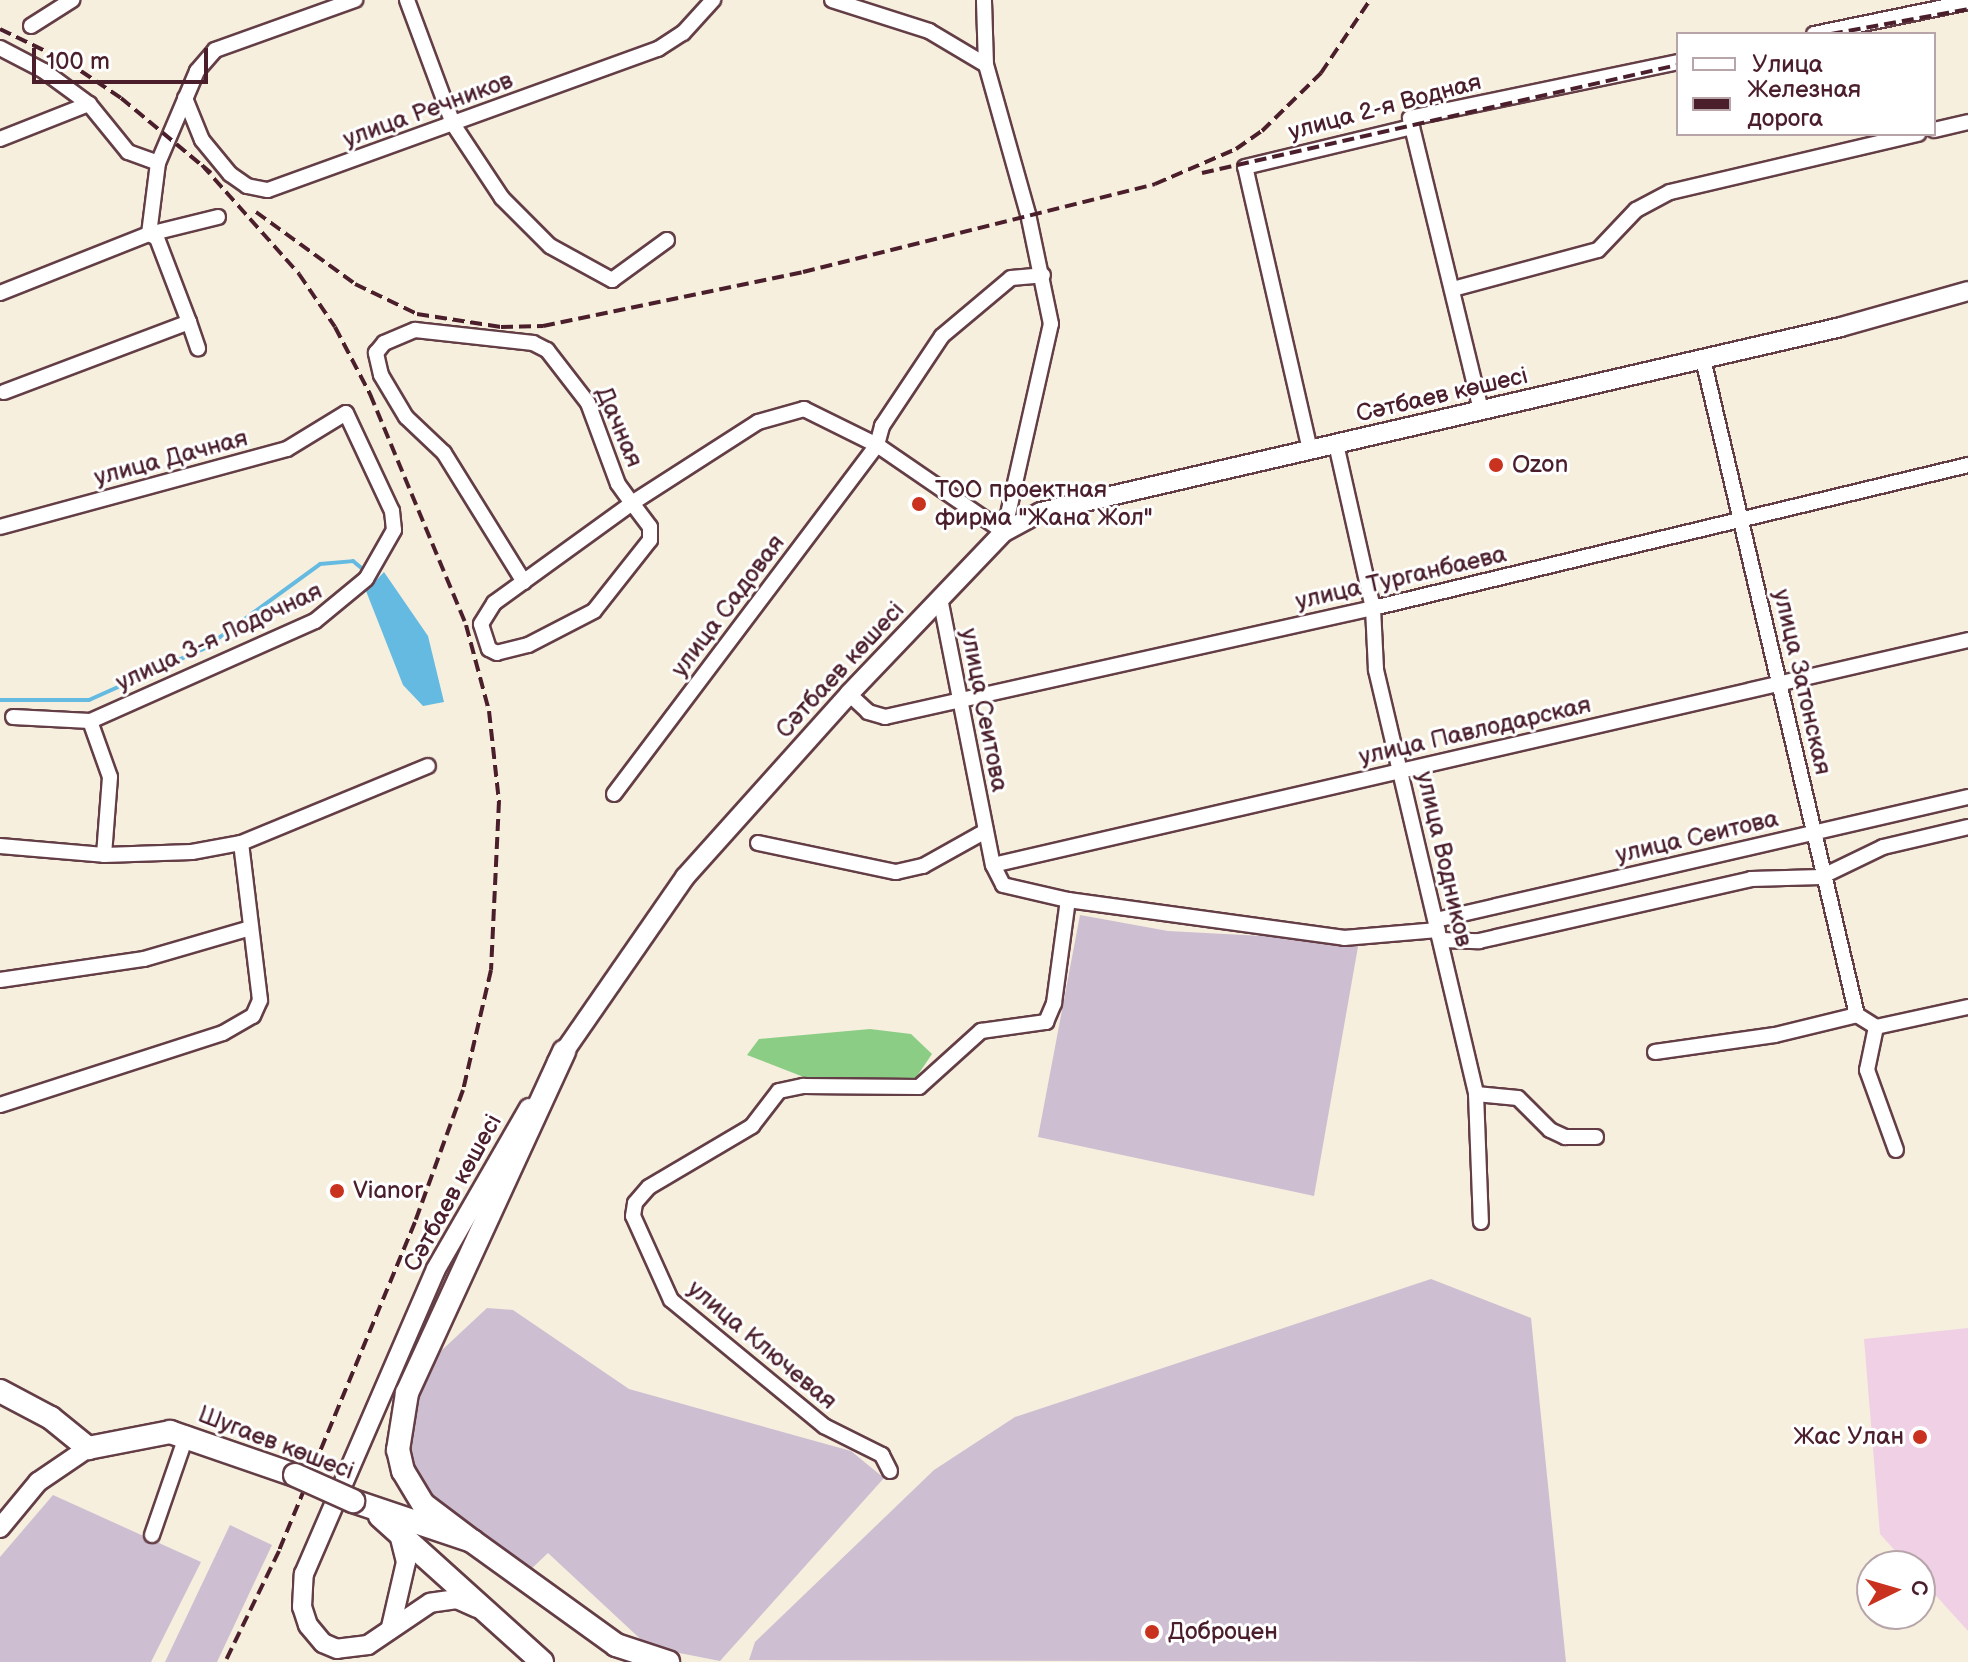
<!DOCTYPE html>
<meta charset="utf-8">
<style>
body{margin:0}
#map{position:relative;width:1968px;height:1662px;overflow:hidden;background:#f6efde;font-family:"Balsamiq Sans",sans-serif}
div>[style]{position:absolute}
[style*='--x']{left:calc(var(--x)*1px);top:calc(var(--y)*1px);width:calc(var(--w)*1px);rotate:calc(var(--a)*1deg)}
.built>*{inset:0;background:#f0d0e4}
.industrial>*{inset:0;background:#cebed1}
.green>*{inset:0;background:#8bcd85}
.water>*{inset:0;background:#65bae1}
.stream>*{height:4px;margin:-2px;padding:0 2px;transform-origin:2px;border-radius:2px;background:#65bae1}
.roads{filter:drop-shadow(2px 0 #643e46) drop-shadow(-2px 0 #643e46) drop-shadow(0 2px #643e46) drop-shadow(0 -2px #643e46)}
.minor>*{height:14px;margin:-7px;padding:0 7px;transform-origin:7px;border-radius:7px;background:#fff}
.major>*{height:18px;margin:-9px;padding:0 9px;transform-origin:9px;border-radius:9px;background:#fff}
.highway>*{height:22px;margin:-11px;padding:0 11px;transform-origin:11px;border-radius:11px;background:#fff}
.rail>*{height:4px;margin-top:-2px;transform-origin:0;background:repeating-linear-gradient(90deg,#4a1f2b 0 12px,transparent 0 18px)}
.bridges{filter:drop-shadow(2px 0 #643e46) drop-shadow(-2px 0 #643e46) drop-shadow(0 2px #643e46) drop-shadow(0 -2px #643e46)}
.highway-bridge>*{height:22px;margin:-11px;padding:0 11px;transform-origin:11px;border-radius:11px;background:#fff}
.dots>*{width:22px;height:22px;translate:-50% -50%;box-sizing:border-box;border:4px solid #fff;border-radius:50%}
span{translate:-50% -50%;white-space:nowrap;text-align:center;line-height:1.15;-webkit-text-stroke:6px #fff;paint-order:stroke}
.street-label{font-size:24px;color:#4a1f2b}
.poi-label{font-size:24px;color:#4a1f2b}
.left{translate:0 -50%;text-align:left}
.right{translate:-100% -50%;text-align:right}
.legend{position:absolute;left:1676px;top:32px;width:260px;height:104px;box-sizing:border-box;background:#fff;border:2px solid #b7a5aa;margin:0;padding:10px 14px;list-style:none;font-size:24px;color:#4a1f2b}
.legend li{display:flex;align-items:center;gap:16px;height:40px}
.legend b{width:40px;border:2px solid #b7a5aa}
.north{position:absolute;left:1856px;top:1550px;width:80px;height:80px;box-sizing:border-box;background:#fff;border:2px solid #b7a5aa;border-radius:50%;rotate:85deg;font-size:22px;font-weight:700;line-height:32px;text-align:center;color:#4a1f2b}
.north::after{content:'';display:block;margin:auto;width:28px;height:36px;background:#c8321e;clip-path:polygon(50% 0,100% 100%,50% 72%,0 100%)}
.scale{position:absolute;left:32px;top:48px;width:176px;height:36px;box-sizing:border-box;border:4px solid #4a1f2b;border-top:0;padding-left:10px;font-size:24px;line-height:28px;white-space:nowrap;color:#4a1f2b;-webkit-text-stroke:6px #fff;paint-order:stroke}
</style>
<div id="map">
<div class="built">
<i style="clip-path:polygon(1968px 1328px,1968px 1631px,1920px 1578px,1920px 1566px,1909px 1566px,1880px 1534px,1864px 1339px)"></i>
</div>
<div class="industrial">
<i style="clip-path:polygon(1080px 915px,1168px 931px,1359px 941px,1314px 1196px,1038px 1137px)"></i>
<i style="clip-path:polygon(1431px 1279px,1531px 1318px,1566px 1662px,749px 1660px,755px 1642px,934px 1470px,1015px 1417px)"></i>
<i style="clip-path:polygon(487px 1308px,513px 1310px,629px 1389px,851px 1451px,884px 1478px,720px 1661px,649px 1647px,548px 1553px,529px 1571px,425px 1493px,408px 1448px,416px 1395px,442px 1350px)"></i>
<i style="clip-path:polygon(53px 1495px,201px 1562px,151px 1662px,0 1662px,0 1557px)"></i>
<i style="clip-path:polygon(230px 1525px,272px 1545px,217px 1662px,165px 1662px)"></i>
</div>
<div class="green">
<i style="clip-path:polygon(870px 1029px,911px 1034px,932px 1054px,911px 1085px,819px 1083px,747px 1055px,759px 1039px)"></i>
</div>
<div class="water">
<i style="clip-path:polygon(384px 572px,428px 636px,444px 702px,423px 706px,403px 685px,366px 591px)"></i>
</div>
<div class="stream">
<i style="--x:0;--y:700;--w:89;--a:0"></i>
<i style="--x:89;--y:700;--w:127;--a:-24.1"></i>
<i style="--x:205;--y:648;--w:142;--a:-36.1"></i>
<i style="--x:320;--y:564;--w:33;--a:-5"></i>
<i style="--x:353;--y:561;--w:16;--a:40"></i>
</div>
<div class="roads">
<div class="minor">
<i style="--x:407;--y:0;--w:132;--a:69.6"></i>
<i style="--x:453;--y:124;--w:89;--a:56.5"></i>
<i style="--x:502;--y:198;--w:68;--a:45"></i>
<i style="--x:550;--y:246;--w:71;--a:28.7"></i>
<i style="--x:612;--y:280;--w:68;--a:-36"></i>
<i style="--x:832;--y:0;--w:102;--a:17.7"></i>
<i style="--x:929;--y:31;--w:66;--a:30.8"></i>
<i style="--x:31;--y:26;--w:49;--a:-32.4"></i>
<i style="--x:1814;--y:34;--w:157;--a:-11.7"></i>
<i style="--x:0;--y:48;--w:50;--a:27.6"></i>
<i style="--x:44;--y:71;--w:56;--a:36.3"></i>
<i style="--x:89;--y:104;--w:62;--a:50.9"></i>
<i style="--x:128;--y:152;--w:32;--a:20"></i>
<i style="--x:185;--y:98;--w:45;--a:68"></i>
<i style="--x:202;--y:140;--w:44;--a:50.5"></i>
<i style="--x:230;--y:174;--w:21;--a:35"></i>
<i style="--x:247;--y:186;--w:21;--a:11"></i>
<i style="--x:268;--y:190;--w:415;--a:-19.9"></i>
<i style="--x:658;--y:49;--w:30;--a:-33"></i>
<i style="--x:683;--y:33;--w:45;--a:-47.7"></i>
<i style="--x:1412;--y:127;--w:292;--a:76.3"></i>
<i style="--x:1934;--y:130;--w:35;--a:-13"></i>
<i style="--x:0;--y:139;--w:96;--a:-21.5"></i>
<i style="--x:149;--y:234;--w:71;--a:-13.8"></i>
<i style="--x:1453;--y:289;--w:150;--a:-15.1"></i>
<i style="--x:1598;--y:250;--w:55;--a:-46.5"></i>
<i style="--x:1636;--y:210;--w:38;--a:-28"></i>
<i style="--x:1670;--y:192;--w:255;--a:-13.2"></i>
<i style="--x:0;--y:293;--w:160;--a:-21.6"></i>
<i style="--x:149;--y:234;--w:72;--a:-82.8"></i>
<i style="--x:158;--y:163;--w:100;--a:-67"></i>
<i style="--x:197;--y:71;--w:28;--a:-49"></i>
<i style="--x:215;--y:50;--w:149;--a:-19.7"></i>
<i style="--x:189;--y:322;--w:28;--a:71"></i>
<i style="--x:1703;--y:359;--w:674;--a:76.79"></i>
<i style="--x:4;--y:392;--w:198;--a:-20.7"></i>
<i style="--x:189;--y:322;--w:90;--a:-110.9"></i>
<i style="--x:157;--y:238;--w:9;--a:-153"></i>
<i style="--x:1336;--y:444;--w:168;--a:77.3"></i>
<i style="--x:1373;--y:608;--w:62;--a:87.2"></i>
<i style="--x:1376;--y:670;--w:436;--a:76.7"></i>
<i style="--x:1476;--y:1094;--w:128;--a:87.8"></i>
<i style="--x:1310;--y:450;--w:290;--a:-102.9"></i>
<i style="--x:1245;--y:167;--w:172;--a:-13.5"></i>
<i style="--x:1412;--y:127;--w:9;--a:-103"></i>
<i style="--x:1410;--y:118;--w:274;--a:-11.8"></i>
<i style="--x:0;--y:527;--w:297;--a:-15.2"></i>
<i style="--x:287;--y:449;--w:69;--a:-31.4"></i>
<i style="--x:346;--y:413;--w:108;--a:64.9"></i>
<i style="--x:392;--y:511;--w:19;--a:84"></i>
<i style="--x:394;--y:530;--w:56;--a:119.7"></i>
<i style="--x:366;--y:579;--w:66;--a:140.5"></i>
<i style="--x:315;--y:621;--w:246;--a:156"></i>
<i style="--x:90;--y:721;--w:77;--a:-177"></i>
<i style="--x:524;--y:582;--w:152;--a:-121.8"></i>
<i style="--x:444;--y:453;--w:52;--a:-136.5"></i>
<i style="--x:406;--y:417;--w:49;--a:-120.8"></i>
<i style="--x:381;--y:375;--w:23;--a:-103"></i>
<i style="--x:376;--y:353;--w:13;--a:-51"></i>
<i style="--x:384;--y:343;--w:34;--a:-23"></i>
<i style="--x:415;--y:330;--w:119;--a:6.3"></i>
<i style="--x:533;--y:343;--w:16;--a:27"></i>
<i style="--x:547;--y:350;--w:67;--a:52.3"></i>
<i style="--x:588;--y:403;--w:86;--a:69.7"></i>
<i style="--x:618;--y:484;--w:24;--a:54"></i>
<i style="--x:632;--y:503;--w:30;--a:53"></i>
<i style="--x:650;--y:527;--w:13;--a:90"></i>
<i style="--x:650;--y:540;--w:90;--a:128.3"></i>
<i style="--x:594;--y:611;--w:74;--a:152.7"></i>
<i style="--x:528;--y:645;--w:32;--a:166"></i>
<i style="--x:497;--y:653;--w:9;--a:-153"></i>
<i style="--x:489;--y:649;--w:26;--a:-108"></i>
<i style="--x:481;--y:624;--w:25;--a:-58"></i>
<i style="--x:494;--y:603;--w:170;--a:-35.9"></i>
<i style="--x:632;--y:503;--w:150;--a:-32.7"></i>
<i style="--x:758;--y:422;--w:48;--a:-15.8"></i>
<i style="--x:804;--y:409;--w:81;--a:26.3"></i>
<i style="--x:877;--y:445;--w:154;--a:34.4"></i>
<i style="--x:1004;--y:532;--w:213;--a:-77.3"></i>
<i style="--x:1051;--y:324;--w:112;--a:-101.8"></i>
<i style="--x:1028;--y:214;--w:155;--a:-105.7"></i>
<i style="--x:986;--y:65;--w:65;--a:-91.8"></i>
<i style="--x:940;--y:598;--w:272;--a:78.8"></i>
<i style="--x:993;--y:865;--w:22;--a:63"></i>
<i style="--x:1003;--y:885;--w:67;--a:13"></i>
<i style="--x:1068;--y:900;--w:279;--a:7.8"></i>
<i style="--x:1344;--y:938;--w:94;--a:-4.9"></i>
<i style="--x:849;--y:694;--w:26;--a:43"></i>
<i style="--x:868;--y:712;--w:18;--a:16"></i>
<i style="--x:885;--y:717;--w:500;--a:-12.59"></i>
<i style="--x:1373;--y:608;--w:612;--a:-13.51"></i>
<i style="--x:90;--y:721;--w:59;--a:70.3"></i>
<i style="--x:110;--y:777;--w:78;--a:94.4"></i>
<i style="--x:614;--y:794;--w:437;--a:-53"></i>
<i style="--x:877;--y:445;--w:20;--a:-75"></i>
<i style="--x:882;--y:426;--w:108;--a:-56.3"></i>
<i style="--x:942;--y:336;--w:90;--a:-40"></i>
<i style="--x:1011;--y:278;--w:32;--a:-5"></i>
<i style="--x:758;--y:843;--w:141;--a:11.9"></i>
<i style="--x:896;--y:872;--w:28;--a:-13"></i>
<i style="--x:923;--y:866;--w:72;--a:-29.1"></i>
<i style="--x:0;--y:846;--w:104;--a:4.9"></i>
<i style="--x:104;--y:855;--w:88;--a:-2"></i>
<i style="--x:192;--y:852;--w:50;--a:-10.4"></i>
<i style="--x:241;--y:843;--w:202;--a:-22.4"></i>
<i style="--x:993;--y:865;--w:1001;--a:-12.99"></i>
<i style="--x:1436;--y:920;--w:546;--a:-13.02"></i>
<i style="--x:1441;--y:940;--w:38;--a:2"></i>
<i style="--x:1479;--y:941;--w:279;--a:-12.8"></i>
<i style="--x:1751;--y:879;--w:70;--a:-1.6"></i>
<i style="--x:1821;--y:877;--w:69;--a:-25.8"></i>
<i style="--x:1883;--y:847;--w:87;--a:-13.2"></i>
<i style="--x:0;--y:980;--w:146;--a:-8.3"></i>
<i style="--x:144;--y:959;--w:111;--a:-16.2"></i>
<i style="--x:1876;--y:1027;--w:44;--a:101.8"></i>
<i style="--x:1867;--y:1070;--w:85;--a:70.1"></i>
<i style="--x:1655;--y:1052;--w:121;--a:-8.1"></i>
<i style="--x:1775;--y:1035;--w:84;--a:-13.7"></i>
<i style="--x:1857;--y:1015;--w:22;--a:32"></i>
<i style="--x:1876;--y:1027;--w:94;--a:-12.3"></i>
<i style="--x:1476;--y:1094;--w:42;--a:5.4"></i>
<i style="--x:1518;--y:1098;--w:45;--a:45"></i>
<i style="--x:1550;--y:1130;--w:17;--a:25"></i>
<i style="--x:1565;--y:1137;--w:31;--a:0"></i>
<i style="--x:0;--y:1105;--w:234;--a:-17.9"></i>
<i style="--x:223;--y:1033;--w:34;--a:-30"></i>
<i style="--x:253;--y:1016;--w:17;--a:-66"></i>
<i style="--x:260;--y:1000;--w:158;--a:-96.9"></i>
<i style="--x:890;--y:1471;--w:18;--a:-117"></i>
<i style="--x:882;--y:1455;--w:65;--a:-153.4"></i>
<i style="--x:824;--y:1426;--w:198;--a:-140.5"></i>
<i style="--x:671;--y:1300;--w:92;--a:-114.3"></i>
<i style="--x:633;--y:1216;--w:13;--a:-81"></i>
<i style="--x:635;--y:1203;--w:21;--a:-49"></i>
<i style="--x:649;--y:1187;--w:120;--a:-30.6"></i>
<i style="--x:752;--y:1126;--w:44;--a:-52.4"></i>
<i style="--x:779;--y:1091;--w:25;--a:-12"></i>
<i style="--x:803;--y:1086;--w:116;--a:0.5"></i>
<i style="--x:919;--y:1087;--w:84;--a:-42.1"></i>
<i style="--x:981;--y:1031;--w:66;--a:-7.9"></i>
<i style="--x:1046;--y:1022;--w:21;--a:-67"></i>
<i style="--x:1054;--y:1003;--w:104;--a:-82.3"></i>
<i style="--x:152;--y:1535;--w:107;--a:-70.9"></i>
</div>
<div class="major">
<i style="--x:557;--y:1062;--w:225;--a:-55.3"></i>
<i style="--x:685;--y:877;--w:246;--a:-48.1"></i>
<i style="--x:849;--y:694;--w:224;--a:-46.3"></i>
<i style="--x:1004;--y:532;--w:42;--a:-28.4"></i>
<i style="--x:1041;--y:512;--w:821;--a:-13.02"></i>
<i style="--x:1841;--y:327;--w:132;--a:-15.8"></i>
<i style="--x:0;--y:1528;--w:60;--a:-50.4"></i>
<i style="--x:38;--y:1482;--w:60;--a:-34.2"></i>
<i style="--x:477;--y:1608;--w:22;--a:-156"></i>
<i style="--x:457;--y:1599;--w:27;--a:172"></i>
<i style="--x:430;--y:1603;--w:75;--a:145.9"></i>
<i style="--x:368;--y:1645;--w:31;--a:173"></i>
<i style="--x:337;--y:1649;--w:15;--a:-157"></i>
<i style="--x:323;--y:1643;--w:23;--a:-130"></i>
<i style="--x:308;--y:1625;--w:19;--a:-108"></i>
<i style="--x:302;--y:1607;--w:33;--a:-87"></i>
<i style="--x:304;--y:1574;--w:332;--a:-66.6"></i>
<i style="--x:436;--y:1269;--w:186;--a:-60"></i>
<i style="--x:391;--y:1627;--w:67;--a:-77"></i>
<i style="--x:406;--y:1562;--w:32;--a:-104"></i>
</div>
<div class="highway">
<i style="--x:0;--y:1391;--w:58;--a:27.9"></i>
<i style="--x:51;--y:1418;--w:48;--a:39"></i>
<i style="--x:88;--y:1448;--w:84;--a:-11"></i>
<i style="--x:170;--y:1432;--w:132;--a:19"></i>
<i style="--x:353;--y:1501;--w:126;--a:18.6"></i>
<i style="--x:472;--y:1541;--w:178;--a:35.8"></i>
<i style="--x:616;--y:1645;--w:55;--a:18.1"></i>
<i style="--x:380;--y:1516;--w:218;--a:42"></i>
<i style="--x:472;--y:1541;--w:61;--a:-142.9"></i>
<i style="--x:423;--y:1504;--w:39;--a:-121"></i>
<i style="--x:403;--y:1471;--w:22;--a:-103"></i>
<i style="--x:398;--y:1450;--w:58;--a:-81"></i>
<i style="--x:407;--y:1393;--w:376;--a:-65.3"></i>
</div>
</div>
<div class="rail">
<i style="--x:0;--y:29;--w:73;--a:25.9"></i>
<i style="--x:66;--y:61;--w:66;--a:33.9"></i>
<i style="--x:121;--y:98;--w:117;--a:39.8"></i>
<i style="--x:1831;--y:34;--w:139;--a:-10.3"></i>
<i style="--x:202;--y:165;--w:146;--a:48.3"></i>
<i style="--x:299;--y:274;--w:64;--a:55.8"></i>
<i style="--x:335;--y:327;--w:76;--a:62.4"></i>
<i style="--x:370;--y:394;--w:250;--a:67.4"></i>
<i style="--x:466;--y:625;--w:89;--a:75"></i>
<i style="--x:489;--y:711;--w:91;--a:83.7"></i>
<i style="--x:499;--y:801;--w:169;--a:92.7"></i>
<i style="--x:491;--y:970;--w:123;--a:103.1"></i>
<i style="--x:463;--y:1090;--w:140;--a:110"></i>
<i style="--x:415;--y:1222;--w:356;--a:112.5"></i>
<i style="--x:279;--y:1551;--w:123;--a:115.9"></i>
<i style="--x:1202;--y:173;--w:488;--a:-12.8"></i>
<i style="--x:256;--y:212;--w:122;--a:36"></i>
<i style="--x:355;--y:284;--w:69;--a:25.8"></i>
<i style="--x:417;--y:314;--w:85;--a:8.8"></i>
<i style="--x:501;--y:327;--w:42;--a:-1.4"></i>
<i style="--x:543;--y:326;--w:266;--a:-11.7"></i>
<i style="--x:803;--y:272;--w:363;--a:-14"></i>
<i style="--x:1155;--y:184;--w:88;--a:-23.4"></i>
<i style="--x:1236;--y:149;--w:32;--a:-35"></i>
<i style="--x:1262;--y:131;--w:83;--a:-44.5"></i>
<i style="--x:1321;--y:73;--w:88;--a:-56.1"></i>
</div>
<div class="bridges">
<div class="highway-bridge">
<i style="--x:295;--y:1475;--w:64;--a:24.1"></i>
</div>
</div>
<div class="dots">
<i style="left:1496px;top:465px;background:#c8321e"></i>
<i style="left:919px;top:504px;background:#c8321e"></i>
<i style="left:337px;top:1191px;background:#c8321e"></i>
<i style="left:1920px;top:1437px;background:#c8321e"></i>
<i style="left:1152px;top:1632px;background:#c8321e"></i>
</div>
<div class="street-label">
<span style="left:1385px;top:107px;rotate:-15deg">улица 2-я Водная</span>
<span style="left:428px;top:110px;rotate:-20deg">улица Речников</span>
<span style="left:1442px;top:395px;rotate:-13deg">Сәтбаев көшесі</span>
<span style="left:619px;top:427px;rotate:67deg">Дачная</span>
<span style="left:171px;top:458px;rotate:-15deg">улица Дачная</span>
<span style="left:1401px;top:578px;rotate:-13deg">улица Турганбаева</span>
<span style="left:728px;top:606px;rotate:-53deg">улица Садовая</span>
<span style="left:219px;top:637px;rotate:-25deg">улица 3-я Лодочная</span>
<span style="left:840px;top:670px;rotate:-47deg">Сәтбаев көшесі</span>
<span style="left:1802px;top:682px;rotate:77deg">улица Затонская</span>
<span style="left:984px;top:710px;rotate:79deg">улица Сеитова</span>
<span style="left:1475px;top:731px;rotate:-13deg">улица Павлодарская</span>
<span style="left:1697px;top:837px;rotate:-13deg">улица Сеитова</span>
<span style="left:1444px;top:859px;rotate:77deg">улица Водников</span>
<span style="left:453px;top:1193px;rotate:-61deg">Сәтбаев көшесі</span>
<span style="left:762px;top:1345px;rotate:40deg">улица Ключевая</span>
<span style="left:276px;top:1443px;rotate:21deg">Шугаев көшесі</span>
</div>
<div class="poi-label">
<span class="left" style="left:1512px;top:465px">Ozon</span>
<span class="left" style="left:935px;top:504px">ТОО проектная<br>фирма "Жана Жол"</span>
<span class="left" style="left:353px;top:1191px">Vianor</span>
<span class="right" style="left:1904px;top:1437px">Жас Улан</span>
<span class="left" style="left:1168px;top:1632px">Доброцен</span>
</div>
<ul class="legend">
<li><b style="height:10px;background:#fff"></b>Улица</li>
<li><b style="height:10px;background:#4a1f2b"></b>Железная дорога</li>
</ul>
<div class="north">С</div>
<div class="scale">100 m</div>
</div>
